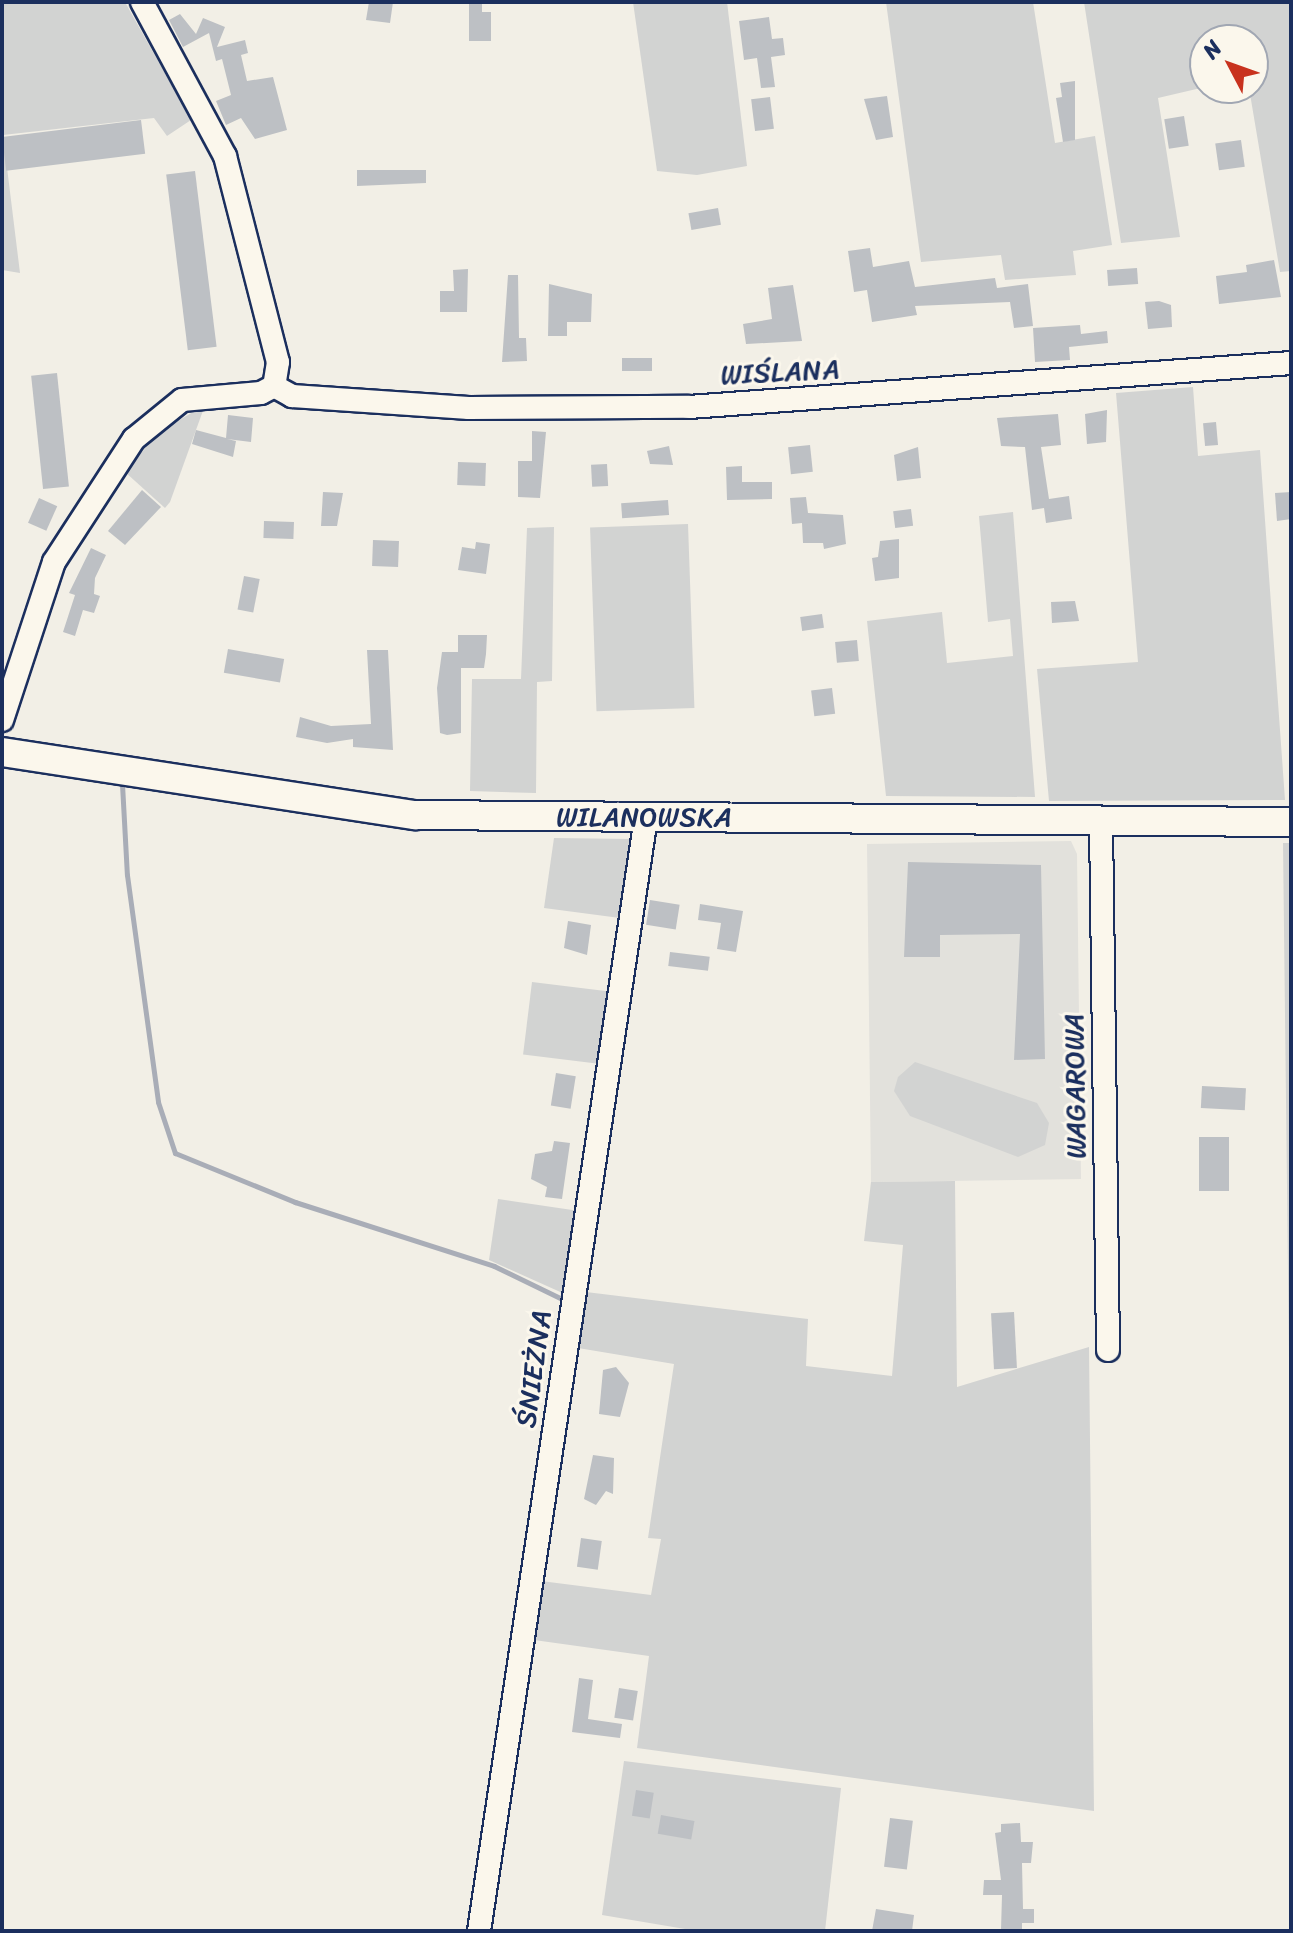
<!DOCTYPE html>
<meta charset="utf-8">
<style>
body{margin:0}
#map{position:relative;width:1293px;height:1933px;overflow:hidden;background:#f2efe6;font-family:Sriracha,sans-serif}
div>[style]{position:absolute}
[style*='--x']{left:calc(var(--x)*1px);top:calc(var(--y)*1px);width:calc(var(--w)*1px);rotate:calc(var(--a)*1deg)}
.built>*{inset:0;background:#e2e1dc}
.green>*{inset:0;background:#d2d3d2;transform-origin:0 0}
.stream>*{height:5px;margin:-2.5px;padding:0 2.5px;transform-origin:2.5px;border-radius:2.5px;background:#a9adb7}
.building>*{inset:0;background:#bdc0c4;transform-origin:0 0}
.roads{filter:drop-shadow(2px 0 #1b2f5e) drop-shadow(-2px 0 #1b2f5e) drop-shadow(0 2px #1b2f5e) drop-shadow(0 -2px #1b2f5e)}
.minor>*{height:22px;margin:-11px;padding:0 11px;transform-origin:11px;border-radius:11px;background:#fbf7ec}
.major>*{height:28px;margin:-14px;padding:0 14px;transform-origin:14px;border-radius:14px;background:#fbf7ec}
span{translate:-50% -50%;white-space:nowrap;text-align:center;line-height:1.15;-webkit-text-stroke:6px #fbf7ec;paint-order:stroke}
.street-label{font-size:28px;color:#1b2f5e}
.frame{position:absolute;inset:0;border:4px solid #1b2f5e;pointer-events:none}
.north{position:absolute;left:1189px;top:24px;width:80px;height:80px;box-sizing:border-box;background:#fbf7ec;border:2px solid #a1a7b3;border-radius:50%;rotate:311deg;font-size:22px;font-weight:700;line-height:32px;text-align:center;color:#1b2f5e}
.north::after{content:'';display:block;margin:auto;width:28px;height:36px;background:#c8321e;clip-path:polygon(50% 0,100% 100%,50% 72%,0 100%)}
</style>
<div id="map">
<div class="built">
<i style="clip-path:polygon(1071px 841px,1077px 854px,1081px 1179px,871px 1182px,867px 844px)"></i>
</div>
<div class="green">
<i style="clip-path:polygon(2px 2px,125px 2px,191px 120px,167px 136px,154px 118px,3px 135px,20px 273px,2px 270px)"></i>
<i style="clip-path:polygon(633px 2px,727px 2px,747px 166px,697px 175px,657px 171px)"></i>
<i style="clip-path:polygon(886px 2px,1033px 2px,1055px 143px,1095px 136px,1112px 245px,1073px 251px,1076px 275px,1005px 280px,1001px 255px,921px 262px)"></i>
<i style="clip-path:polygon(1084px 2px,1291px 2px,1291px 271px,1280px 272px,1249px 88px,1253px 40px,1205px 40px,1205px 87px,1158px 98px,1180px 237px,1121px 243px)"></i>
<i style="clip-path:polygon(1193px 387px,1198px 456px,1260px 450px,1285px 800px,1049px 801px,1037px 669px,1138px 662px,1116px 393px)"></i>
<i style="clip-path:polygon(205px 405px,170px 502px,165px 508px,125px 472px,159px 432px)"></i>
<i style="clip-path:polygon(1013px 512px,1035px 797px,886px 796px,867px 621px,942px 612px,947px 663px,1013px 656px,1010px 619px,988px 622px,979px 516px)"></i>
<i style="left:688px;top:524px;width:184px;height:98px;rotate:88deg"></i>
<i style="clip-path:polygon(554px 527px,552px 681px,537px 682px,536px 793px,470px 791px,472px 679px,521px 679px,527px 528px)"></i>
<i style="clip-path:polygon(554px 838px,632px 839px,620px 918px,544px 908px)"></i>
<i style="clip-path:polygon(1283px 843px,1291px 843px,1289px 1358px)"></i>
<i style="left:532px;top:982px;width:78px;height:73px;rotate:7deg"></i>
<i style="clip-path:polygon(915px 1062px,1037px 1103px,1049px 1123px,1045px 1145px,1018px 1157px,910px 1116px,894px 1091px,898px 1077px)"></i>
<i style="clip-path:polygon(955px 1181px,957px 1387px,1089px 1347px,1094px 1811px,637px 1748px,649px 1656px,534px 1640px,541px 1581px,651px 1595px,661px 1539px,648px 1538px,674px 1364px,578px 1348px,586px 1292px,808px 1319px,806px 1366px,892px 1376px,903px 1245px,864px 1241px,871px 1182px)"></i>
<i style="clip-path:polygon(498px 1199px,579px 1211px,567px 1295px,489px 1260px)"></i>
<i style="clip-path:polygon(624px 1761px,841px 1788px,825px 1931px,697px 1931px,602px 1915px)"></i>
</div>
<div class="stream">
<i style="--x:122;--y:784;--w:91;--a:86.9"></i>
<i style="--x:127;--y:875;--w:229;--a:82.2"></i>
<i style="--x:158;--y:1102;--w:54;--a:71.6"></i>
<i style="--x:175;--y:1153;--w:130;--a:22.2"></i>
<i style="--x:295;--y:1202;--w:209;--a:17.8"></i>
<i style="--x:494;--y:1266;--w:78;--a:25.9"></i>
</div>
<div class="building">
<i style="clip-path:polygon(369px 2px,393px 2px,390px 23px,366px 20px)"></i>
<i style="clip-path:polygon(469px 2px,482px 2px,482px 12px,491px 12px,491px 41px,469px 41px)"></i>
<i style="clip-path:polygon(180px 14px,196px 34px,203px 18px,225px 27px,217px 47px,245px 40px,248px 53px,241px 55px,247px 81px,273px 77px,287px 130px,255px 139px,241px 118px,226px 125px,216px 101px,231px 95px,222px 59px,216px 61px,209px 33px,183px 47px,169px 20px)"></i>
<i style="clip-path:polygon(769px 17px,772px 39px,783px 38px,785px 55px,771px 57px,775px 87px,761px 88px,757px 58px,744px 60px,739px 21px)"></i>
<i style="clip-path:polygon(1075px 81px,1075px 140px,1063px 142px,1056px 98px,1062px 97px,1060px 83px)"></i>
<i style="clip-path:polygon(887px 96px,893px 137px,876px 140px,864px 99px)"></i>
<i style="left:770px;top:97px;width:32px;height:19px;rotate:83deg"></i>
<i style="left:1184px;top:116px;width:30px;height:20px;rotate:81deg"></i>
<i style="left:141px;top:120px;width:34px;height:140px;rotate:83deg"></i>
<i style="left:1241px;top:140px;width:27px;height:26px;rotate:82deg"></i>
<i style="clip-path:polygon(357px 170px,426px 170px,426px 183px,357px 186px)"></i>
<i style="left:195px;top:171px;width:177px;height:29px;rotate:83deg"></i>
<i style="left:718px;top:208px;width:17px;height:30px;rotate:80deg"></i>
<i style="clip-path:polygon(870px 248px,873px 267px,909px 261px,915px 287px,995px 278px,997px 288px,1028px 284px,1033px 326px,1014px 328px,1010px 302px,915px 306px,917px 315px,872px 322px,867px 290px,854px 292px,848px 251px)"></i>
<i style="clip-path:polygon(1274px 260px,1281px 297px,1219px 304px,1216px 276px,1247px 272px,1246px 265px)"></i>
<i style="left:1137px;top:268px;width:16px;height:30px;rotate:86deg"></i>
<i style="clip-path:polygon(468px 269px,467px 312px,440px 312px,440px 291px,454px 291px,453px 270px)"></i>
<i style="clip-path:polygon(508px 275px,518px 275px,519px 338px,526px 338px,527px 361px,502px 362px)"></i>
<i style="clip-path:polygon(549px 284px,592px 294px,591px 322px,567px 322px,567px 336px,548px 336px)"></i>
<i style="clip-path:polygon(793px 285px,802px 341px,746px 344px,743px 324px,772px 319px,768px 288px)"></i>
<i style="clip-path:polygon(1159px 301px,1171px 305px,1172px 327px,1148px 329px,1145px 302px)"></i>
<i style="clip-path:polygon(1080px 325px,1081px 334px,1107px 331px,1108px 343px,1069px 347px,1070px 360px,1035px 362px,1033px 328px)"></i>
<i style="left:652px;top:358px;width:13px;height:30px;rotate:90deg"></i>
<i style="left:57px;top:373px;width:114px;height:26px;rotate:84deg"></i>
<i style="clip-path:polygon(1107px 410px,1106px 442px,1087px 444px,1085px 414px)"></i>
<i style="clip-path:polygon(1058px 414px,1061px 445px,1041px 447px,1049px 499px,1069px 496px,1072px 519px,1046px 523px,1044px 508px,1032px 510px,1025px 447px,1001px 446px,997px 418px)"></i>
<i style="clip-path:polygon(228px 415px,253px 418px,251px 442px,227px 439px,236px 441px,233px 457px,192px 444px,196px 430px,226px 438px)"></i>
<i style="left:1216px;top:422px;width:23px;height:13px;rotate:85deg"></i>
<i style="clip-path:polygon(532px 431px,546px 432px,540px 498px,518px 497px,518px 461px,532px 461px)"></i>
<i style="left:810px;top:445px;width:27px;height:22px;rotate:84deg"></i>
<i style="clip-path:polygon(669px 446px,673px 465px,650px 464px,647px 451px)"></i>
<i style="clip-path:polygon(918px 447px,921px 478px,897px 481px,894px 455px)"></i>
<i style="left:458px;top:462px;width:28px;height:23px;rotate:2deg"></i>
<i style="left:607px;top:464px;width:22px;height:16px;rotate:87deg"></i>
<i style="clip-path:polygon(742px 466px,742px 482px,772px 482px,772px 499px,727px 500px,726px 467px)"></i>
<i style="clip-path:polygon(142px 490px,161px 507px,125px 545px,108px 531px)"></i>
<i style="clip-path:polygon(323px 492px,343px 493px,337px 526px,321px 526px)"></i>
<i style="clip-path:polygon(1291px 492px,1291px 519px,1277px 521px,1275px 493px)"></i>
<i style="clip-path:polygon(806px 497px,808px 513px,843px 515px,846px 544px,824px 549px,823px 543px,803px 543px,802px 523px,792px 524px,790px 498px)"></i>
<i style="left:39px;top:498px;width:20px;height:27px;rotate:24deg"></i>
<i style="left:668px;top:500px;width:15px;height:47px;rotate:86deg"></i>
<i style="left:911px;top:509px;width:17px;height:18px;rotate:83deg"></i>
<i style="left:264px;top:521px;width:30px;height:17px;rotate:2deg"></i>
<i style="clip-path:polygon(899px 539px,899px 578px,875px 581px,872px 558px,878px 557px,880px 541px)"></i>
<i style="left:373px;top:540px;width:26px;height:26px;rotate:2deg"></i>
<i style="clip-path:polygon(476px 542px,490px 544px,486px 574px,458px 570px,462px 547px,475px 549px)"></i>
<i style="clip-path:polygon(91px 548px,106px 555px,95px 578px,94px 594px,100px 596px,94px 613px,83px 610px,75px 636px,63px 632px,75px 595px,69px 593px)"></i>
<i style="left:244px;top:576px;width:16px;height:34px;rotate:11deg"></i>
<i style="clip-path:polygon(1075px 601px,1079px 621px,1052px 623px,1051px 602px)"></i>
<i style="left:822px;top:614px;width:14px;height:22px;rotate:82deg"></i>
<i style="clip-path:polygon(458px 635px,487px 635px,486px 654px,484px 668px,461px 668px,461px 733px,447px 735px,440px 733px,437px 688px,442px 652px,458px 652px)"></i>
<i style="left:857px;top:640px;width:21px;height:22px;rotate:85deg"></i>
<i style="left:228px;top:649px;width:57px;height:24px;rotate:10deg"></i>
<i style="clip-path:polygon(367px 650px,388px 650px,393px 750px,353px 747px,353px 739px,327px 743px,296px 737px,300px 717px,331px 726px,371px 724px)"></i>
<i style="left:832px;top:688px;width:26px;height:21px;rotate:83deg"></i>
<i style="clip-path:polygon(908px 862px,1041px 865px,1045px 1059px,1014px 1060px,1020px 934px,940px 935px,940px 957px,904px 957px)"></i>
<i style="left:650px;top:900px;width:30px;height:25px;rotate:9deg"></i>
<i style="clip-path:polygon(700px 904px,743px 911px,736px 952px,717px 949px,721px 923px,698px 920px)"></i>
<i style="clip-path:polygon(568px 921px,591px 925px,587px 955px,564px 948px)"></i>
<i style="left:670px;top:952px;width:40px;height:14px;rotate:7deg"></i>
<i style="left:556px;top:1073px;width:20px;height:33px;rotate:9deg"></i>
<i style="left:1202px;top:1086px;width:44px;height:22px;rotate:3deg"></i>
<i style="left:1199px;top:1137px;width:30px;height:54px"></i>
<i style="clip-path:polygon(554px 1141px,570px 1143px,562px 1199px,545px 1197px,547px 1187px,531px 1179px,535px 1154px,552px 1151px)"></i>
<i style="left:1014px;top:1312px;width:56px;height:23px;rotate:87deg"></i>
<i style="clip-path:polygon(616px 1367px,629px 1383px,620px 1417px,599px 1414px,603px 1370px)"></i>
<i style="clip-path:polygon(593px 1455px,614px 1458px,613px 1494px,606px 1491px,596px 1505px,584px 1499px)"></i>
<i style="left:581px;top:1538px;width:21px;height:29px;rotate:8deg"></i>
<i style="clip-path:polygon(579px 1678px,593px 1680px,588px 1719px,622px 1724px,620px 1738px,572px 1732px)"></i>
<i style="left:619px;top:1688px;width:19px;height:30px;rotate:9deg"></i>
<i style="left:636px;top:1790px;width:18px;height:26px;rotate:9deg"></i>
<i style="left:661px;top:1815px;width:34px;height:19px;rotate:10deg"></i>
<i style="left:890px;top:1818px;width:23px;height:49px;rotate:7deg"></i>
<i style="clip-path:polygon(1020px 1823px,1021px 1842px,1033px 1842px,1031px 1863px,1022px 1863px,1023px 1909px,1034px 1909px,1034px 1923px,1022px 1923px,1022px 1931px,1001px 1930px,1002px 1895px,983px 1895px,984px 1880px,1001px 1880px,995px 1833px,1001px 1832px,1001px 1824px)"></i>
<i style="clip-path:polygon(876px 1909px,914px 1915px,912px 1931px,872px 1931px)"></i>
</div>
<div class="roads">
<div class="minor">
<i style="--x:142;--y:2;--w:175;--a:61.7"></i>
<i style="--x:225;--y:156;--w:213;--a:75.6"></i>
<i style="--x:278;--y:362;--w:24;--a:99"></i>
<i style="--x:274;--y:386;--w:21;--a:29"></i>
<i style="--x:292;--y:396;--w:177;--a:3.9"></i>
<i style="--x:469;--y:408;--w:220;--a:-0.3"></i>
<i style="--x:689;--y:407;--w:604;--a:-4.18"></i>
<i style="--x:2;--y:720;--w:166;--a:-71.8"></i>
<i style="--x:54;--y:562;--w:147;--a:-57"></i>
<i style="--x:134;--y:439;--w:62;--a:-39.1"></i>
<i style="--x:182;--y:400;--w:79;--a:-5.1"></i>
<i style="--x:261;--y:393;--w:15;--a:-28"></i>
<i style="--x:1101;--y:822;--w:528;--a:89.24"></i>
<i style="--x:479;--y:1931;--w:1126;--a:-81.47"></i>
</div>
<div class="major">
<i style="--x:2;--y:752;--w:418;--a:8.7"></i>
<i style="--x:415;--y:815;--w:876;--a:0.46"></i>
</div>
</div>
<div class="street-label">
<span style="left:780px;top:372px;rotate:-3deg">WIŚLANA</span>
<span style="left:644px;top:817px">WILANOWSKA</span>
<span style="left:1075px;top:1086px;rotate:-91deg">WAGAROWA</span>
<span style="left:534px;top:1369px;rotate:-82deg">ŚNIEŻNA</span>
</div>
<div class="frame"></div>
<div class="north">N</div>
</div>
